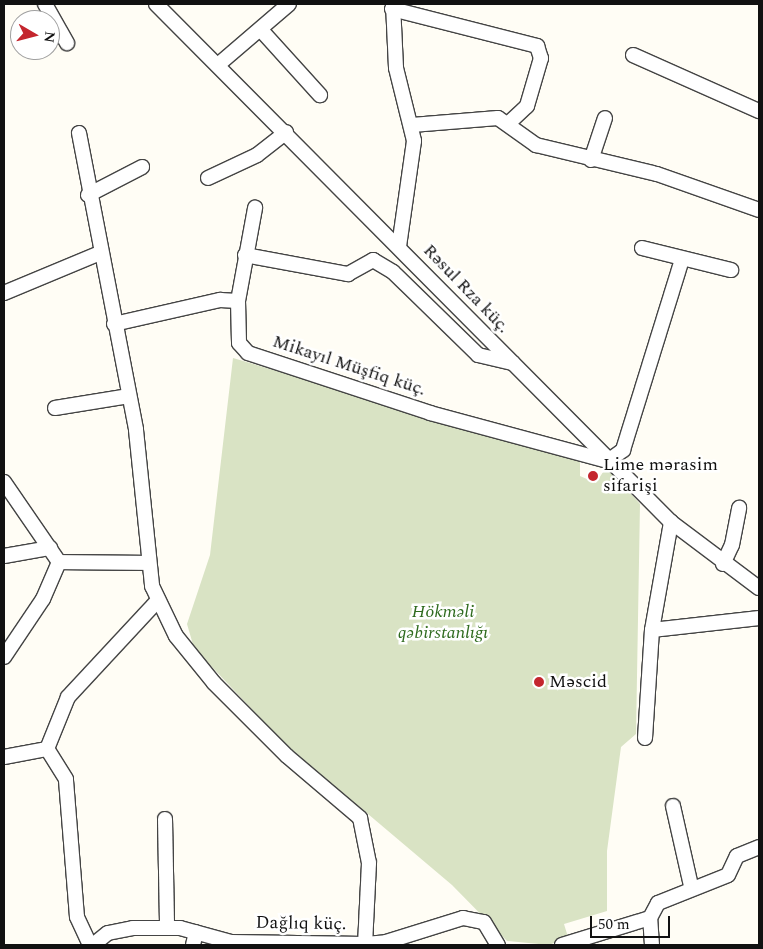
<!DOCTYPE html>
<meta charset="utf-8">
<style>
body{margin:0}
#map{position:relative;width:763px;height:949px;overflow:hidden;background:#fffdf5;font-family:Spectral,serif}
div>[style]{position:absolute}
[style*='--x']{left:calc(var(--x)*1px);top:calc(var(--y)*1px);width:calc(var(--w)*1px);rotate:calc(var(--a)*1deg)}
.cemetery>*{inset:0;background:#d9e3c4}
.roads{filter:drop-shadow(1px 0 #444) drop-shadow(-1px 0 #444) drop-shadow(0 1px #444) drop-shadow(0 -1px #444)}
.minor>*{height:14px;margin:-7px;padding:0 7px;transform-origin:7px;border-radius:7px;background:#fff}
.dots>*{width:14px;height:14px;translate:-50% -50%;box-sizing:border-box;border:2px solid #fff;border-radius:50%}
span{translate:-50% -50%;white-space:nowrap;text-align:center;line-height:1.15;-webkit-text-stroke:5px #fff;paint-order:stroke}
.street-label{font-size:18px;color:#111}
.poi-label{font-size:18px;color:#111}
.left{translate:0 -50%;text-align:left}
.park-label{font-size:18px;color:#2f6b1f;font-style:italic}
.frame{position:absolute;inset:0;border:5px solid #111;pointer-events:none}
.north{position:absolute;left:10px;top:10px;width:50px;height:50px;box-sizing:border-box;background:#fff;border:1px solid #a0a0a0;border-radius:50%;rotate:98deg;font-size:14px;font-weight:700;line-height:20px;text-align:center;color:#111}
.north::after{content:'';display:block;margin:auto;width:18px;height:22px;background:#c4262e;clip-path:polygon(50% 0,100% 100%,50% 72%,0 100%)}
.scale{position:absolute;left:590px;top:916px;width:80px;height:22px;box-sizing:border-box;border:2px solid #111;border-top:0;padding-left:6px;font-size:15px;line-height:18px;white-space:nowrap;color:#111;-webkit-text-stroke:4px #fff;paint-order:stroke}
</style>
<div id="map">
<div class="cemetery">
<i style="clip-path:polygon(233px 358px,580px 461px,580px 476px,596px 483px,605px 469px,610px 470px,640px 504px,636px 734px,621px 747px,607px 851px,607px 911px,564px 924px,568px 937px,549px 945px,507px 941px,452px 885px,284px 743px,194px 648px,187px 624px,210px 555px)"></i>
</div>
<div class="roads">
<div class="minor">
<i style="--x:45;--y:4;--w:45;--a:60.6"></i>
<i style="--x:156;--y:4;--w:730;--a:45.17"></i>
<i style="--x:671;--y:522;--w:110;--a:36.9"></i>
<i style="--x:393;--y:4;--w:64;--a:87.3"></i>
<i style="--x:396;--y:68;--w:75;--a:76.1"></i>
<i style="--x:414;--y:141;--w:106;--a:98.1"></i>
<i style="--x:392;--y:9;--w:150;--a:14.3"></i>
<i style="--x:537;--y:46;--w:13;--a:72"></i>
<i style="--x:541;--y:58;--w:50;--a:106.3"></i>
<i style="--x:527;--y:106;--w:25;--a:137"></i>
<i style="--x:261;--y:30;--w:88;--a:47.8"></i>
<i style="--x:633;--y:55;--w:138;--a:24"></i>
<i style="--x:219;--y:64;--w:92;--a:-40.6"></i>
<i style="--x:412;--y:125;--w:86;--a:-4.7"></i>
<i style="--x:498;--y:118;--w:47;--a:35.4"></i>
<i style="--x:536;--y:145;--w:124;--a:13.5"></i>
<i style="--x:657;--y:174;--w:108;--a:19.4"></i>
<i style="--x:79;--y:133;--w:302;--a:79.1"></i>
<i style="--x:136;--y:430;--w:157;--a:84.1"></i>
<i style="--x:152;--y:586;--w:55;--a:64.4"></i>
<i style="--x:176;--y:636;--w:60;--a:51"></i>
<i style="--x:214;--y:683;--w:103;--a:45"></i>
<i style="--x:287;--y:756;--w:96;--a:40.3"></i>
<i style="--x:360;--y:818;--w:46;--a:78.7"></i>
<i style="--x:369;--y:863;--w:81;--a:92.8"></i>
<i style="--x:591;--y:160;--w:44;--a:-71.6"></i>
<i style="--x:208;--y:178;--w:54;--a:-25.1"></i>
<i style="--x:257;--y:155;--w:37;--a:-38"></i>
<i style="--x:88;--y:195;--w:61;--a:-27.4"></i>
<i style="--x:642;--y:248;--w:92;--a:13.9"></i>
<i style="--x:245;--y:255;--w:105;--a:10.5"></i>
<i style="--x:348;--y:274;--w:29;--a:-29"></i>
<i style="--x:373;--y:260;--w:23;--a:31"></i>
<i style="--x:393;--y:272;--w:119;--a:44.3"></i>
<i style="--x:478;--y:355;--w:36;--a:13"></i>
<i style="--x:4;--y:293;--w:104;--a:-22.6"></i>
<i style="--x:238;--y:301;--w:95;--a:-79.6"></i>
<i style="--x:114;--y:324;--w:109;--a:-12.8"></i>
<i style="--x:220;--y:300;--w:18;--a:3"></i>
<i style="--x:238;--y:301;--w:42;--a:88.6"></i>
<i style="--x:239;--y:343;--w:13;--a:48"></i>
<i style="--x:248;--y:353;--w:192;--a:18.2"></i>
<i style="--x:430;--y:413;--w:184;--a:15.1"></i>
<i style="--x:608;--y:461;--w:19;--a:-36"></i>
<i style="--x:623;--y:450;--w:200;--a:-72.8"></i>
<i style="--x:55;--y:408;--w:75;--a:-9.2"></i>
<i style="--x:4;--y:482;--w:97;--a:55.5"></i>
<i style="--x:4;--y:556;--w:47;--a:-9.9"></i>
<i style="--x:723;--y:564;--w:21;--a:-65"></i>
<i style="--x:732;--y:545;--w:38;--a:-79"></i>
<i style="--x:652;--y:630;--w:108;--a:-6.4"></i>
<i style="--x:4;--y:657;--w:70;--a:-56.1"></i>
<i style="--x:43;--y:599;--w:40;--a:-66.6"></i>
<i style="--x:59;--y:562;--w:89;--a:0.6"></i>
<i style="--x:645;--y:738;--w:108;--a:-86.3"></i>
<i style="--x:652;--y:630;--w:110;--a:-80"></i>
<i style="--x:4;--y:757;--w:44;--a:-10.5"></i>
<i style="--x:673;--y:806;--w:82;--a:77.3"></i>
<i style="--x:165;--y:819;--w:109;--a:88.9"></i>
<i style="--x:90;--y:945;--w:31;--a:-115"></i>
<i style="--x:77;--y:917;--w:138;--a:-94.6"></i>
<i style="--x:66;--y:779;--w:36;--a:-122"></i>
<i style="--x:47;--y:749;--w:56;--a:-68"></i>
<i style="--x:68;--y:697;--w:132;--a:-47.1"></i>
<i style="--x:93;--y:945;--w:19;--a:-39"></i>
<i style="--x:108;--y:933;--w:25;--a:-11"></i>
<i style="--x:133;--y:928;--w:47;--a:0"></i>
<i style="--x:180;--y:928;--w:53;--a:15.4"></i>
<i style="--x:231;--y:942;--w:134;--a:0.9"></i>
<i style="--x:365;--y:944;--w:21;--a:-5"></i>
<i style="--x:386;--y:942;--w:81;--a:-17.3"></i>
<i style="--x:463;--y:918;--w:21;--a:11"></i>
<i style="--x:484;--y:922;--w:27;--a:59"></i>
<i style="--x:193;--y:945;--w:13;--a:-77"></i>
<i style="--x:562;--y:945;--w:92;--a:-17.1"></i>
<i style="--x:652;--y:945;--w:27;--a:-94"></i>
<i style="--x:650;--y:918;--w:17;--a:-62"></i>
<i style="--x:658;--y:903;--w:75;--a:-21.8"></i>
<i style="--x:728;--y:875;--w:21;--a:-65"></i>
<i style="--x:737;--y:856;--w:24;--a:-22"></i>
</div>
</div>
<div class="dots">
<i style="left:593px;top:476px;background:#c4262e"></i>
<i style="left:539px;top:682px;background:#c4262e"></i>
</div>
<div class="street-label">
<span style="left:466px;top:289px;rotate:46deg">Rəsul Rza küç.</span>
<span style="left:349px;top:366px;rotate:18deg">Mikayıl Müşfiq küç.</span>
<span style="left:301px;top:924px;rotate:1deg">Dağlıq küç.</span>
</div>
<div class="poi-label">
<span class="left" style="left:603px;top:476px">Lime mərasim<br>sifarişi</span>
<span class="left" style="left:549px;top:682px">Məscid</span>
</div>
<div class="park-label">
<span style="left:443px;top:623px">Hökməli<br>qəbirstanlığı</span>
</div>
<div class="frame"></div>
<div class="north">N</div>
<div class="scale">50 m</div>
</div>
